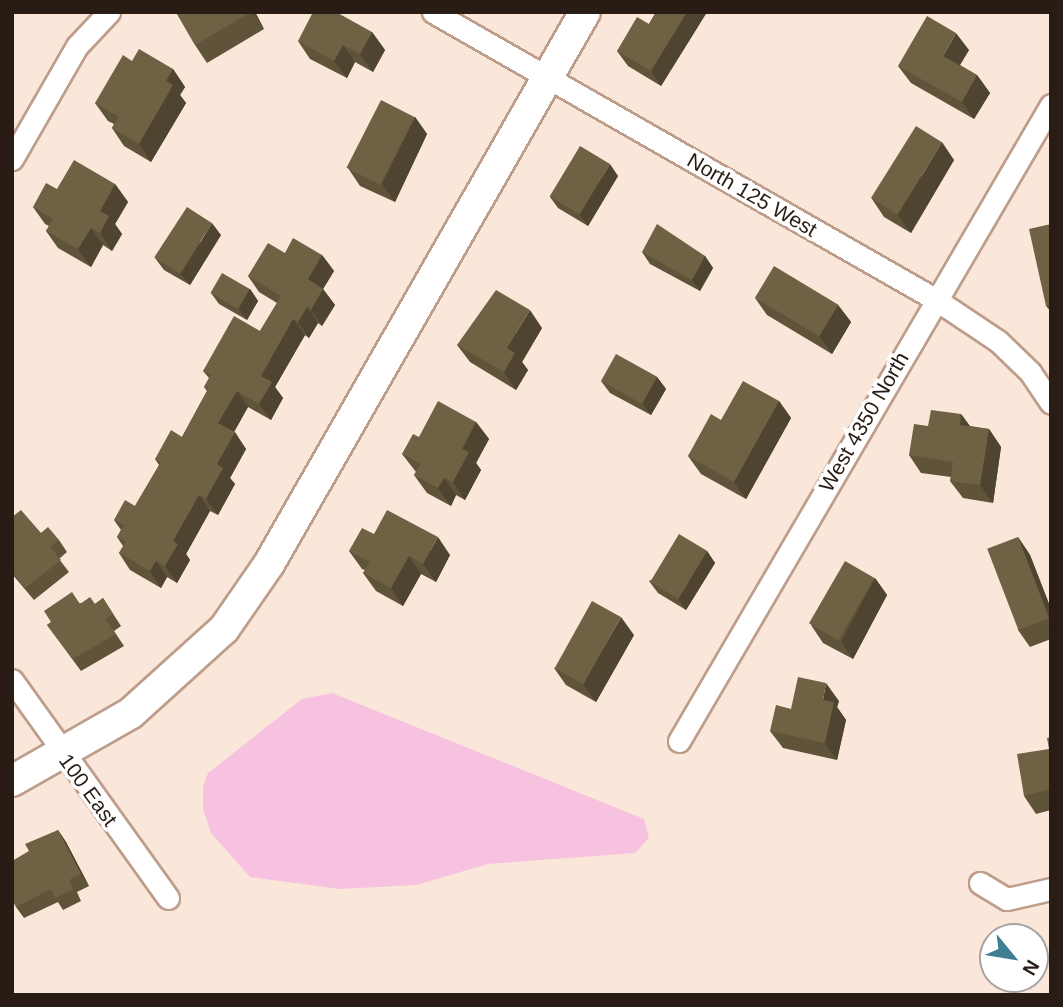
<!DOCTYPE html>
<style>
body{margin:0}
#map{position:relative;width:1063px;height:1007px;overflow:hidden;background:#fbe6da;font-family:Arial,sans-serif}
div>[style]{position:absolute}
[style*='--x']{left:calc(var(--x)*1px);top:calc(var(--y)*1px);width:calc(var(--w)*1px);rotate:calc(var(--a)*1deg)}
.water>*{inset:0;background:#f6c2df}
.roads{filter:drop-shadow(2px 0 #be9d8b) drop-shadow(-2px 0 #be9d8b) drop-shadow(0 2px #be9d8b) drop-shadow(0 -2px #be9d8b)}
.street>*{height:21px;margin:-10.5px;padding:0 10.5px;transform-origin:10.5px;border-radius:10.5px;background:#fff}
.secondary>*{height:30px;margin:-15px;padding:0 15px;transform-origin:15px;border-radius:15px;background:#fff}
.wall>*{inset:0;background:#5f533a}
.shaded-wall>*{inset:0;background:#4e442f}
.building>*{inset:0;background:#6f6143;transform-origin:0 0}
span{translate:-50% -50%;white-space:nowrap;text-align:center;line-height:1.15;-webkit-text-stroke:7px #fff;paint-order:stroke}
.street-label{font-size:21px;color:#281c14}
.frame{position:absolute;inset:0;border:14px solid #281c14;pointer-events:none}
.north{position:absolute;left:979px;top:923px;width:70px;height:70px;box-sizing:border-box;background:#fff;border:2px solid #a9a4a1;border-radius:50%;rotate:120deg;font-size:19px;font-weight:700;line-height:28px;text-align:center;color:#281c14}
.north::after{content:'';display:block;margin:auto;width:24px;height:32px;background:#3e7e92;clip-path:polygon(50% 0,100% 100%,50% 72%,0 100%)}
</style>
<div id="map">
<div class="water">
<i style="clip-path:polygon(332px 693px,644px 819px,649px 838px,635px 853px,488px 864px,416px 885px,339px 889px,250px 877px,211px 833px,203px 809px,203px 787px,208px 773px,302px 699px)"></i>
</div>
<div class="roads">
<div class="street">
<i style="--x:433;--y:12;--w:578;--a:29.76"></i>
<i style="--x:935;--y:299;--w:76;--a:33.7"></i>
<i style="--x:998;--y:341;--w:45;--a:44.1"></i>
<i style="--x:1030;--y:372;--w:37;--a:56"></i>
<i style="--x:12;--y:159;--w:130;--a:-60.1"></i>
<i style="--x:77;--y:46;--w:47;--a:-46.7"></i>
<i style="--x:12;--y:680;--w:268;--a:54.4"></i>
<i style="--x:679;--y:741;--w:737;--a:-59.68"></i>
<i style="--x:980;--y:883;--w:31;--a:31"></i>
<i style="--x:1007;--y:899;--w:45;--a:-12.8"></i>
</div>
<div class="secondary">
<i style="--x:12;--y:781;--w:137;--a:-29.7"></i>
<i style="--x:131;--y:713;--w:125;--a:-42.1"></i>
<i style="--x:224;--y:629;--w:79;--a:-55.3"></i>
<i style="--x:269;--y:564;--w:636;--a:-60.21"></i>
</div>
</div>
<div class="wall">
<i style="clip-path:polygon(176px 12px,255px 12px,264px 29px,207px 63px,195px 45px)"></i>
<i style="clip-path:polygon(656px 12px,707px 12px,661px 86px,628px 66px,617px 51px,649px 24px)"></i>
<i style="clip-path:polygon(372px 32px,385px 50px,373px 72px,355px 62px,347px 78px,310px 59px,298px 41px)"></i>
<i style="clip-path:polygon(969px 50px,960px 65px,977px 75px,990px 93px,974px 119px,911px 83px,898px 66px)"></i>
<i style="clip-path:polygon(132px 61px,173px 69px,185px 87px,180px 95px,186px 103px,151px 162px,124px 146px,112px 128px,114px 124px,108px 121px,95px 103px)"></i>
<i style="clip-path:polygon(415px 117px,427px 134px,395px 202px,360px 186px,348px 168px)"></i>
<i style="clip-path:polygon(954px 160px,911px 233px,884px 217px,872px 199px)"></i>
<i style="clip-path:polygon(618px 176px,588px 226px,558px 208px,550px 197px)"></i>
<i style="clip-path:polygon(115px 184px,128px 202px,115px 224px,122px 234px,112px 251px,103px 245px,91px 267px,58px 248px,46px 231px,49px 226px,45px 224px,33px 207px,57px 189px)"></i>
<i style="clip-path:polygon(1051px 224px,1051px 312px,1046px 306px)"></i>
<i style="clip-path:polygon(221px 235px,190px 285px,164px 270px,155px 258px)"></i>
<i style="clip-path:polygon(642px 252px,705px 256px,713px 268px,700px 291px,650px 264px)"></i>
<i style="clip-path:polygon(285px 253px,322px 255px,334px 271px,323px 289px,335px 305px,322px 326px,318px 323px,309px 338px,305px 335px,275px 387px,283px 398px,271px 420px,248px 407px,234px 432px,246px 449px,230px 478px,235px 484px,218px 515px,210px 511px,186px 554px,190px 560px,177px 583px,167px 577px,161px 588px,130px 570px,119px 553px,123px 546px,117px 537px,121px 530px,114px 520px,135px 506px,159px 465px,155px 459px,182px 437px,207px 391px,204px 387px,209px 378px,203px 371px,260px 331px,277px 303px,259px 292px,248px 276px)"></i>
<i style="clip-path:polygon(250px 289px,258px 301px,247px 320px,219px 304px,211px 293px)"></i>
<i style="clip-path:polygon(755px 298px,838px 305px,851px 322px,832px 354px,767px 315px)"></i>
<i style="clip-path:polygon(542px 328px,522px 362px,528px 370px,516px 390px,470px 362px,457px 345px)"></i>
<i style="clip-path:polygon(657px 377px,666px 389px,651px 415px,610px 393px,601px 381px)"></i>
<i style="clip-path:polygon(779px 401px,791px 418px,746px 499px,701px 474px,688px 456px,721px 420px)"></i>
<i style="clip-path:polygon(961px 414px,970px 426px,989px 429px,1001px 447px,993px 503px,963px 498px,950px 481px,951px 477px,921px 473px,909px 455px,928px 426px)"></i>
<i style="clip-path:polygon(476px 422px,489px 439px,476px 463px,481px 470px,465px 500px,456px 495px,451px 506px,427px 493px,414px 475px,416px 472px,402px 454px,419px 437px)"></i>
<i style="clip-path:polygon(12px 517px,41px 533px,59px 540px,67px 552px,59px 559px,69px 572px,34px 600px,12px 574px)"></i>
<i style="clip-path:polygon(374px 534px,450px 555px,436px 582px,421px 574px,403px 606px,376px 591px,363px 573px,365px 570px,362px 569px,349px 551px)"></i>
<i style="clip-path:polygon(1018px 537px,1030px 555px,1051px 609px,1051px 639px,1030px 647px,1018px 630px)"></i>
<i style="clip-path:polygon(707px 551px,715px 563px,686px 610px,658px 593px,649px 581px)"></i>
<i style="clip-path:polygon(875px 578px,887px 595px,853px 659px,823px 643px,811px 625px)"></i>
<i style="clip-path:polygon(103px 598px,121px 626px,114px 631px,124px 646px,81px 671px,47px 625px,80px 603px,95px 604px)"></i>
<i style="clip-path:polygon(634px 635px,596px 702px,566px 685px,554px 668px)"></i>
<i style="clip-path:polygon(839px 701px,837px 707px,846px 720px,837px 760px,783px 748px,770px 731px,791px 709px)"></i>
<i style="clip-path:polygon(1051px 737px,1051px 810px,1036px 814px,1024px 796px,1049px 749px)"></i>
<i style="clip-path:polygon(58px 830px,66px 842px,89px 886px,77px 892px,81px 901px,63px 910px,58px 902px,24px 918px,16px 907px,29px 851px)"></i>
</div>
<div class="shaded-wall">
<i style="clip-path:polygon(253px 12px,255px 12px,264px 29px)"></i>
<i style="clip-path:polygon(687px 12px,707px 12px,661px 86px,651px 71px)"></i>
<i style="clip-path:polygon(372px 32px,385px 50px,373px 72px,360px 54px)"></i>
<i style="clip-path:polygon(956px 33px,969px 50px,955px 73px,943px 56px)"></i>
<i style="clip-path:polygon(343px 45px,355px 62px,347px 78px,334px 61px)"></i>
<i style="clip-path:polygon(173px 69px,185px 87px,180px 95px,186px 103px,151px 162px,139px 144px,166px 81px)"></i>
<i style="clip-path:polygon(977px 75px,990px 93px,974px 119px,962px 102px)"></i>
<i style="clip-path:polygon(415px 117px,427px 134px,395px 202px,382px 184px)"></i>
<i style="clip-path:polygon(942px 142px,954px 160px,911px 233px,898px 215px)"></i>
<i style="clip-path:polygon(610px 164px,618px 176px,588px 226px,579px 214px)"></i>
<i style="clip-path:polygon(115px 184px,128px 202px,115px 224px,122px 234px,112px 251px,100px 233px,100px 211px)"></i>
<i style="clip-path:polygon(212px 223px,221px 235px,190px 285px,181px 274px)"></i>
<i style="clip-path:polygon(91px 228px,103px 245px,91px 267px,78px 249px)"></i>
<i style="clip-path:polygon(322px 255px,334px 271px,323px 289px,335px 305px,322px 326px,311px 310px,308px 279px)"></i>
<i style="clip-path:polygon(705px 256px,713px 268px,700px 291px,692px 280px)"></i>
<i style="clip-path:polygon(250px 289px,258px 301px,247px 320px,238px 308px)"></i>
<i style="clip-path:polygon(838px 305px,851px 322px,832px 354px,819px 336px)"></i>
<i style="clip-path:polygon(307px 307px,318px 323px,309px 338px,298px 322px)"></i>
<i style="clip-path:polygon(530px 310px,542px 328px,522px 362px,528px 370px,516px 390px,504px 372px,507px 348px)"></i>
<i style="clip-path:polygon(293px 319px,305px 335px,275px 387px,283px 398px,271px 420px,259px 404px,261px 376px)"></i>
<i style="clip-path:polygon(657px 377px,666px 389px,651px 415px,642px 403px)"></i>
<i style="clip-path:polygon(237px 391px,248px 407px,230px 439px,218px 423px)"></i>
<i style="clip-path:polygon(779px 401px,791px 418px,746px 499px,734px 482px)"></i>
<i style="clip-path:polygon(961px 414px,974px 432px,960px 425px)"></i>
<i style="clip-path:polygon(476px 422px,489px 439px,476px 463px,481px 470px,465px 500px,453px 482px,462px 449px)"></i>
<i style="clip-path:polygon(989px 429px,1001px 447px,993px 503px,980px 485px)"></i>
<i style="clip-path:polygon(235px 432px,246px 449px,230px 478px,235px 484px,218px 515px,206px 499px,217px 464px)"></i>
<i style="clip-path:polygon(444px 478px,456px 495px,451px 506px,438px 488px)"></i>
<i style="clip-path:polygon(199px 495px,210px 511px,186px 554px,190px 560px,177px 583px,165px 566px,173px 541px)"></i>
<i style="clip-path:polygon(438px 537px,450px 555px,436px 582px,423px 564px)"></i>
<i style="clip-path:polygon(1018px 537px,1030px 555px,1051px 609px,1051px 621px,1049px 618px)"></i>
<i style="clip-path:polygon(707px 551px,715px 563px,686px 610px,678px 598px)"></i>
<i style="clip-path:polygon(409px 556px,421px 574px,403px 606px,391px 588px)"></i>
<i style="clip-path:polygon(156px 561px,167px 577px,161px 588px,150px 571px)"></i>
<i style="clip-path:polygon(875px 578px,887px 595px,853px 659px,841px 642px)"></i>
<i style="clip-path:polygon(621px 617px,634px 635px,596px 702px,583px 684px)"></i>
<i style="clip-path:polygon(826px 683px,839px 701px,837px 707px,846px 720px,837px 760px,825px 743px,823px 700px)"></i>
<i style="clip-path:polygon(58px 830px,66px 842px,89px 886px,81px 874px)"></i>
</div>
<div class="building">
<i style="clip-path:polygon(176px 12px,251px 12px,195px 45px)"></i>
<i style="clip-path:polygon(313px 12px,336px 12px,372px 32px,360px 54px,343px 45px,334px 61px,298px 41px)"></i>
<i style="clip-path:polygon(656px 12px,687px 12px,651px 71px,617px 51px,637px 17px,649px 24px)"></i>
<i style="clip-path:polygon(927px 16px,956px 33px,943px 56px,977px 75px,962px 102px,898px 66px)"></i>
<i style="clip-path:polygon(139px 49px,173px 69px,166px 81px,173px 85px,139px 144px,112px 128px,119px 117px,95px 103px,123px 55px,132px 61px)"></i>
<i style="left:381px;top:100px;width:38px;height:76px;rotate:27deg"></i>
<i style="left:916px;top:126px;width:31px;height:85px;rotate:32deg"></i>
<i style="left:580px;top:146px;width:35px;height:59px;rotate:31deg"></i>
<i style="clip-path:polygon(74px 160px,115px 184px,100px 211px,109px 216px,100px 233px,91px 228px,78px 249px,46px 231px,53px 219px,33px 207px,46px 183px,57px 189px)"></i>
<i style="left:187px;top:207px;width:30px;height:60px;rotate:33deg"></i>
<i style="clip-path:polygon(657px 224px,705px 256px,692px 280px,642px 252px)"></i>
<i style="clip-path:polygon(1051px 224px,1051px 304px,1046px 306px,1029px 229px)"></i>
<i style="clip-path:polygon(293px 238px,322px 255px,308px 279px,323px 289px,311px 310px,307px 307px,298px 322px,293px 319px,261px 376px,272px 382px,259px 404px,237px 391px,218px 423px,235px 432px,217px 464px,223px 468px,206px 499px,199px 495px,173px 541px,178px 544px,165px 566px,156px 561px,150px 571px,119px 553px,126px 542px,117px 537px,124px 525px,114px 520px,125px 500px,135px 506px,161px 462px,155px 459px,171px 430px,182px 437px,208px 389px,204px 387px,211px 375px,203px 371px,234px 316px,260px 331px,281px 296px,248px 276px,268px 243px,285px 253px)"></i>
<i style="left:774px;top:266px;width:75px;height:37px;rotate:31deg"></i>
<i style="left:222px;top:273px;width:32px;height:23px;rotate:30deg"></i>
<i style="clip-path:polygon(496px 290px,530px 310px,507px 348px,515px 353px,504px 372px,457px 345px)"></i>
<i style="left:616px;top:354px;width:47px;height:31px;rotate:29deg"></i>
<i style="clip-path:polygon(743px 381px,779px 401px,734px 482px,688px 456px,711px 414px,721px 420px)"></i>
<i style="clip-path:polygon(438px 401px,476px 422px,462px 449px,469px 452px,453px 482px,444px 478px,438px 488px,414px 475px,421px 464px,402px 454px,413px 434px,419px 437px)"></i>
<i style="clip-path:polygon(931px 410px,961px 414px,960px 425px,989px 429px,980px 485px,950px 481px,953px 462px,909px 455px,914px 424px,928px 426px)"></i>
<i style="clip-path:polygon(21px 510px,41px 533px,48px 527px,59px 540px,50px 547px,61px 560px,25px 588px,12px 572px,12px 517px)"></i>
<i style="clip-path:polygon(387px 510px,438px 537px,423px 564px,409px 556px,391px 588px,363px 573px,370px 562px,349px 551px,362px 528px,374px 534px)"></i>
<i style="left:679px;top:534px;width:33px;height:56px;rotate:31deg"></i>
<i style="left:1018px;top:537px;width:87px;height:33px;rotate:69deg"></i>
<i style="left:845px;top:561px;width:34px;height:72px;rotate:30deg"></i>
<i style="clip-path:polygon(72px 592px,80px 604px,90px 597px,95px 604px,103px 598px,113px 614px,105px 619px,116px 634px,73px 659px,47px 625px,51px 622px,44px 611px)"></i>
<i style="left:592px;top:601px;width:33px;height:77px;rotate:29deg"></i>
<i style="clip-path:polygon(798px 677px,826px 683px,823px 700px,834px 702px,825px 743px,770px 731px,776px 705px,791px 709px)"></i>
<i style="clip-path:polygon(1051px 737px,1051px 789px,1024px 796px,1017px 754px,1049px 749px,1047px 738px)"></i>
<i style="clip-path:polygon(58px 830px,81px 874px,69px 880px,73px 889px,55px 898px,51px 889px,16px 907px,12px 900px,12px 861px,29px 851px,25px 844px)"></i>
</div>
<div class="street-label">
<span style="left:752px;top:195px;rotate:30deg">North 125 West</span>
<span style="left:864px;top:422px;rotate:-60deg">West 4350 North</span>
<span style="left:88px;top:790px;rotate:54deg">100 East</span>
</div>
<div class="frame"></div>
<div class="north">N</div>
</div>
